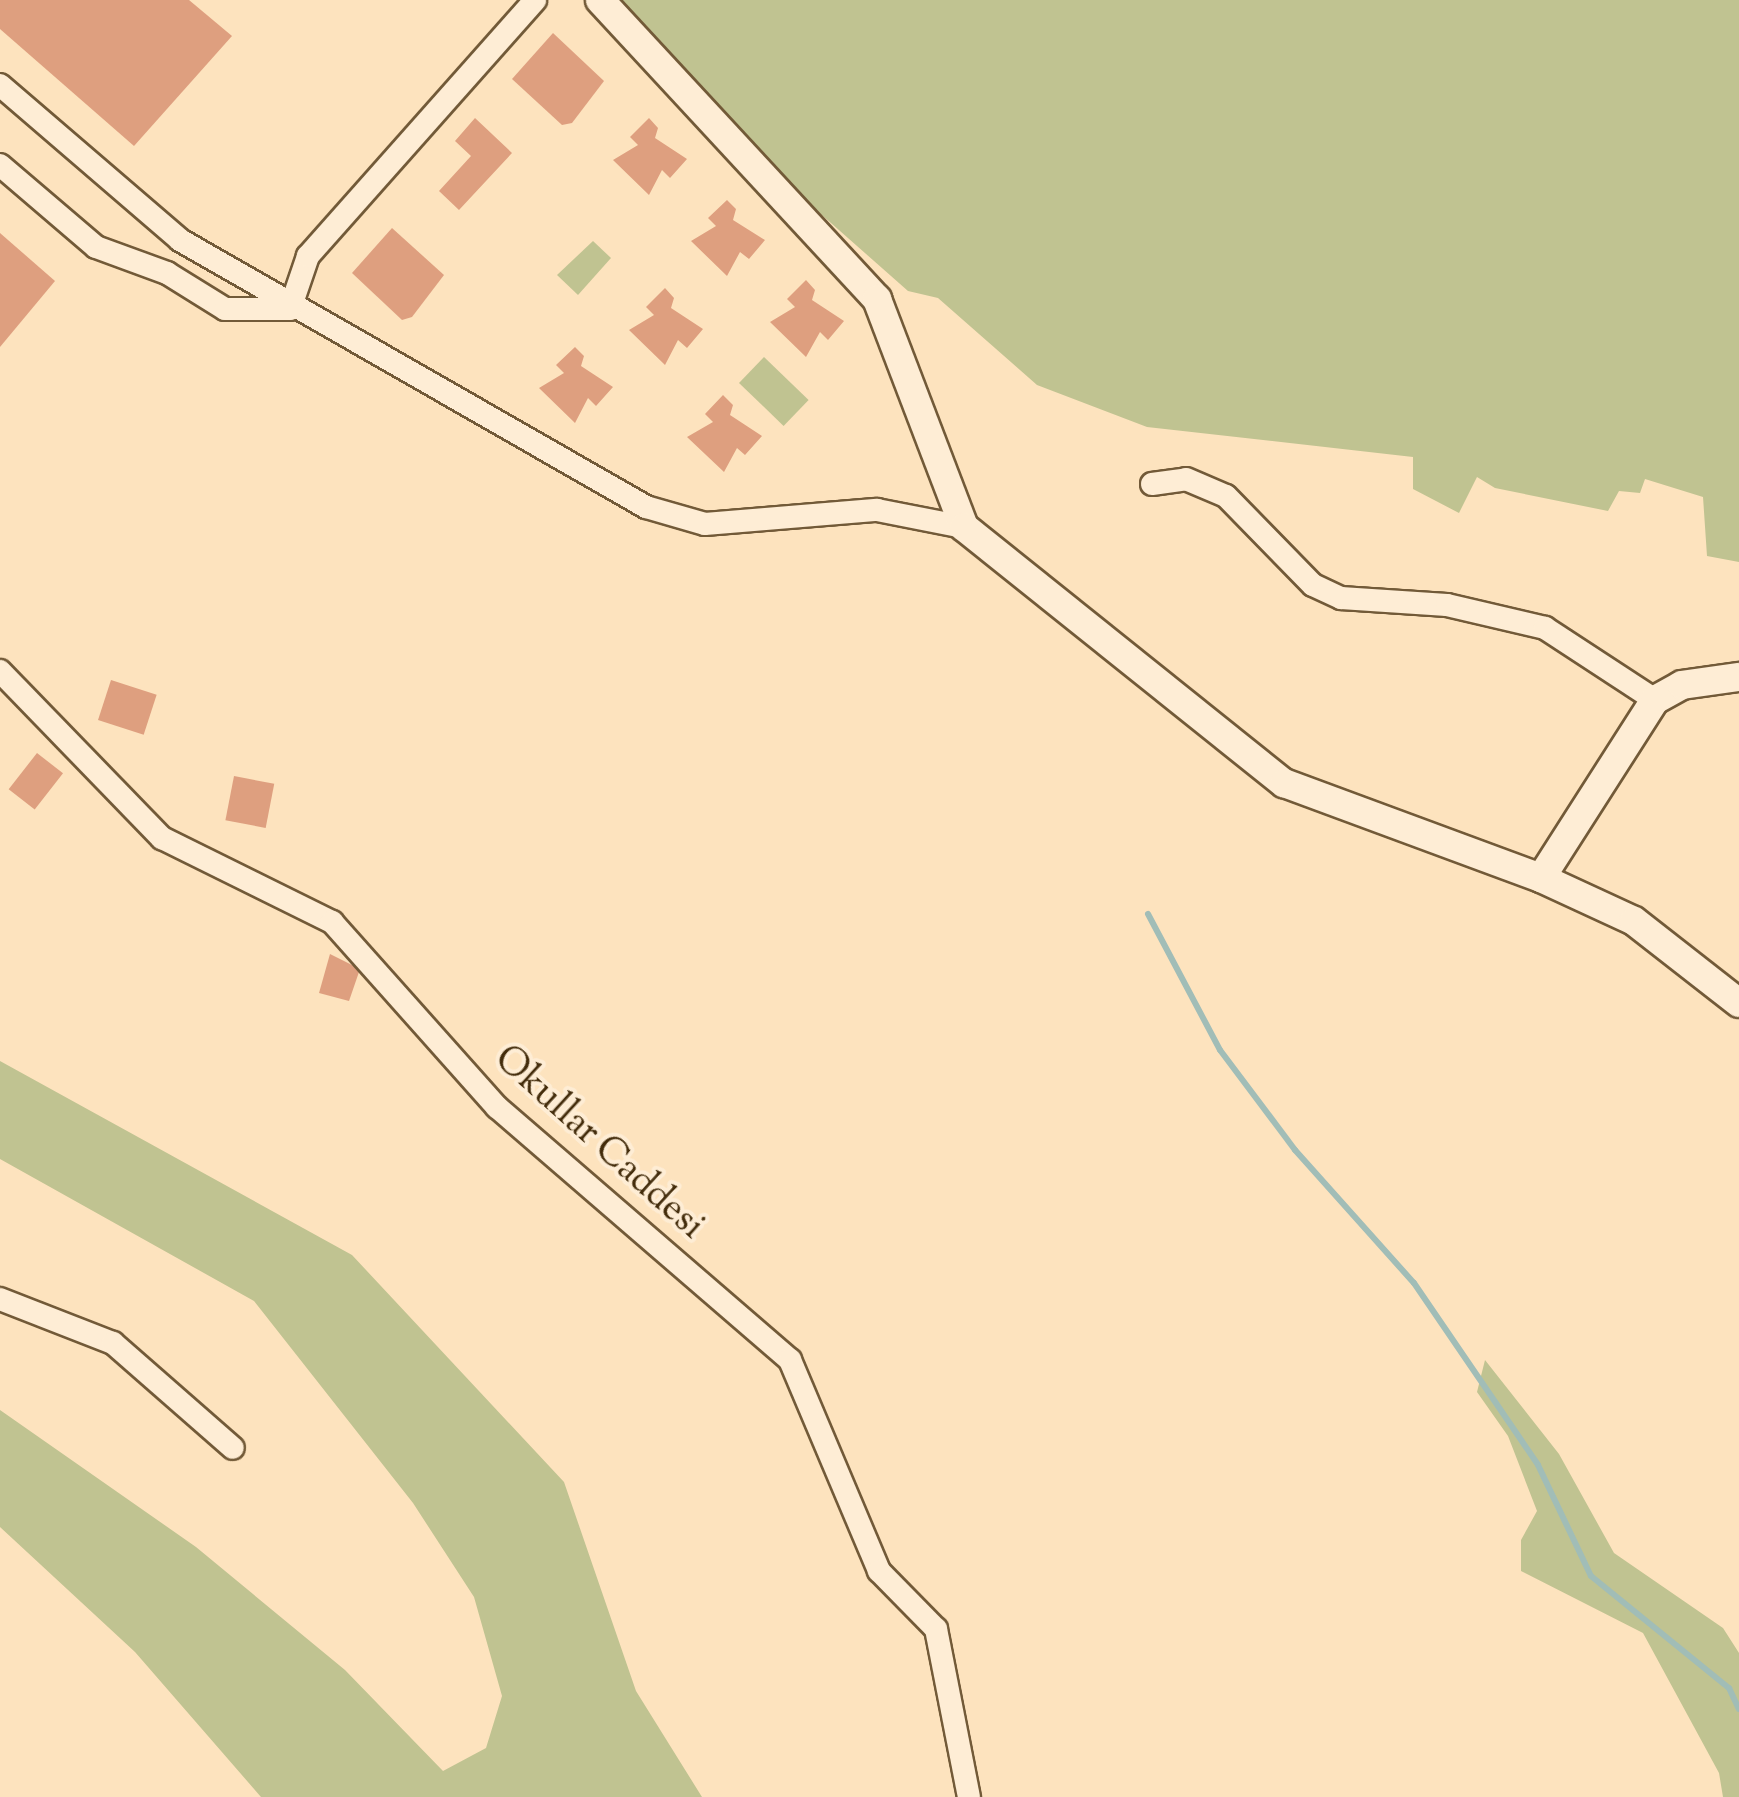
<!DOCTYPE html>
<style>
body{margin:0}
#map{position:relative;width:1739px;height:1797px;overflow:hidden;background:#fde3be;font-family:"Sorts Mill Goudy",serif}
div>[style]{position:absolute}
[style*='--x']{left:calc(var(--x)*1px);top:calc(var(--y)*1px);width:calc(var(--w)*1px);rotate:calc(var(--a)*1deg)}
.green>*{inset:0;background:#c0c391;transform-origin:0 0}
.stream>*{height:6px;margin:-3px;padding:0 3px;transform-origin:3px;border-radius:3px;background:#a1bdb7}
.building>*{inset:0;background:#de9f7f;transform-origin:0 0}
.roads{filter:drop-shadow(2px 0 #725a38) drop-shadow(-2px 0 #725a38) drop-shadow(0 2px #725a38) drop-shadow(0 -2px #725a38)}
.minor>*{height:22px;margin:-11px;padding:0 11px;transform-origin:11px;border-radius:11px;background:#feedd5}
.tertiary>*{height:28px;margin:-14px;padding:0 14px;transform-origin:14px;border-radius:14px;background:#feedd5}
span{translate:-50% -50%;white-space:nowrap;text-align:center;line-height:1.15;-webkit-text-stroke:8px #feedd5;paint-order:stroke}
.street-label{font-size:38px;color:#432c0b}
</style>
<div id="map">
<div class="green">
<i style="clip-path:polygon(617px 0,1739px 0,1739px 562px,1707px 556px,1703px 497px,1645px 479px,1640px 493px,1619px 491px,1608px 511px,1495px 488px,1477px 477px,1459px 513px,1413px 489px,1413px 457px,1147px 427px,1037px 385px,938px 298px,908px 291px,763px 163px)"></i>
<i style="clip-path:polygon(593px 241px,611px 258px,578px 295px,557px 275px)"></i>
<i style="left:764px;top:357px;width:62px;height:36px;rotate:44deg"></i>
<i style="clip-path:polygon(0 1061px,352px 1255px,564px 1482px,636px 1691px,702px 1797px,261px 1797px,135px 1652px,0 1527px,0 1410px,196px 1547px,345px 1670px,443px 1771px,486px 1748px,502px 1696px,474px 1597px,413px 1503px,254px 1301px,0 1159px)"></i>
<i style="clip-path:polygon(1485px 1360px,1559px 1454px,1614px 1553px,1723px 1628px,1739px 1653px,1739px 1797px,1723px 1797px,1719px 1773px,1643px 1633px,1521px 1571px,1521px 1540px,1537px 1511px,1508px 1436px,1477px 1392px)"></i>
</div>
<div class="stream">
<i style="--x:1148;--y:914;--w:154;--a:62.1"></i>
<i style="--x:1220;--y:1050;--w:125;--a:53.1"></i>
<i style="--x:1295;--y:1150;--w:178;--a:48.2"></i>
<i style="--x:1414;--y:1283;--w:220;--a:55.7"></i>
<i style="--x:1538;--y:1465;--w:123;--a:64.5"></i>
<i style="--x:1591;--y:1576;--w:178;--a:39.1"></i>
<i style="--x:1729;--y:1688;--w:23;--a:65"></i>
</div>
<div class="building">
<i style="clip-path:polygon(0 0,189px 0,232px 36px,134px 146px,0 29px)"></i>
<i style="clip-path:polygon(553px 33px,604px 81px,572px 123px,562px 125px,512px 79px)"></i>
<i style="clip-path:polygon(475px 118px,512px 153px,459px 210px,439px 191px,471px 156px,455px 141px)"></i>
<i style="clip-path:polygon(649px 118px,658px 128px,655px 138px,687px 159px,670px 178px,662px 170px,649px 195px,613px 160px,638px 145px,630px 137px)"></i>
<i style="clip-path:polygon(727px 200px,736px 209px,733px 220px,765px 240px,749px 259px,740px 252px,727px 276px,691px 241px,716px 226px,708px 218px)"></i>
<i style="clip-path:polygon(392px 228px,444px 275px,412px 317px,402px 320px,352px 273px)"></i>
<i style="clip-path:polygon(0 233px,55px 281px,0 347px)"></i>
<i style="clip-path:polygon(806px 280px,815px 290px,812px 300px,844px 321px,828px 340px,820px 332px,806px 357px,770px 322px,795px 307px,787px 299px)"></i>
<i style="clip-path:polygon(665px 288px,674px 298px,671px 308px,703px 329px,687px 348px,678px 340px,665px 365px,629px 330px,654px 315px,646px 307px)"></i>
<i style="clip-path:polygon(575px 347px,584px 356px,581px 366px,613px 387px,596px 406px,588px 398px,575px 423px,539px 388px,564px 373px,556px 365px)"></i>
<i style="clip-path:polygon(723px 395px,733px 405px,730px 415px,762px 436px,745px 455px,737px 448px,724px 472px,687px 437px,713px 422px,705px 414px)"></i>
<i style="left:111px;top:680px;width:48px;height:42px;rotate:18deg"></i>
<i style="left:37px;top:753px;width:33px;height:46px;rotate:38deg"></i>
<i style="left:234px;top:776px;width:41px;height:45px;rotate:11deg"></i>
<i style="clip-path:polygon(330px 954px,360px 969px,349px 1001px,319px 993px)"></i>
</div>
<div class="roads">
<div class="minor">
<i style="--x:0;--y:85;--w:238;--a:40.7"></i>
<i style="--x:180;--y:240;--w:537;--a:29.81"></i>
<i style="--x:646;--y:507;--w:61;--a:16.1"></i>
<i style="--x:705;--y:524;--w:173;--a:-4.7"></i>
<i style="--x:877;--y:510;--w:89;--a:11.1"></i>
<i style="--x:0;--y:165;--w:126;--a:40.5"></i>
<i style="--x:96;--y:247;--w:76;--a:20.1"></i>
<i style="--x:167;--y:273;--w:68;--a:31.8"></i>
<i style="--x:225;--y:309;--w:65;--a:0"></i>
<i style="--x:290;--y:309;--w:56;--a:-71.2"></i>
<i style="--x:308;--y:256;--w:342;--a:-48.4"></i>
<i style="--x:1152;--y:484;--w:34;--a:-8"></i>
<i style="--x:1186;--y:479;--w:43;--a:23"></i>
<i style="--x:1226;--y:496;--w:124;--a:45.7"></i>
<i style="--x:1313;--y:585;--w:31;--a:25"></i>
<i style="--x:1341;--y:598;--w:106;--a:3.8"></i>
<i style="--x:1447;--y:605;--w:101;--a:13.2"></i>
<i style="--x:1545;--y:628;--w:131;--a:33.2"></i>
<i style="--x:0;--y:671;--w:233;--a:45.9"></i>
<i style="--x:162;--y:838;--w:190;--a:26.3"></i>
<i style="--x:332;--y:922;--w:248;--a:48.3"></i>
<i style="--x:497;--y:1107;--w:387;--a:40.8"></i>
<i style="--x:790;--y:1360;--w:229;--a:67.1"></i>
<i style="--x:879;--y:1571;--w:81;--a:45.5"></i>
<i style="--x:936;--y:1629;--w:171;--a:78.9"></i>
<i style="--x:0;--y:1299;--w:121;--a:21.3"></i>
<i style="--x:113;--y:1343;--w:159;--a:41.2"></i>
</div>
<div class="tertiary">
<i style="--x:600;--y:0;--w:408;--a:47.2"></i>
<i style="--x:877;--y:299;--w:244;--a:69.1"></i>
<i style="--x:964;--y:527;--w:410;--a:38.7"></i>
<i style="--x:1284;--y:783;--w:274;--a:20.3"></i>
<i style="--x:1541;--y:878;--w:102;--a:24.8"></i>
<i style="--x:1634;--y:921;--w:133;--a:38"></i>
<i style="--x:1541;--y:878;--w:211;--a:-57.4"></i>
<i style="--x:1655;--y:700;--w:31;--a:-29"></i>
<i style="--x:1682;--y:685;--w:58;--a:-8"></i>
</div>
</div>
<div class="street-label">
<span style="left:598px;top:1144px;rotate:42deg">Okullar Caddesi</span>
</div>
</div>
